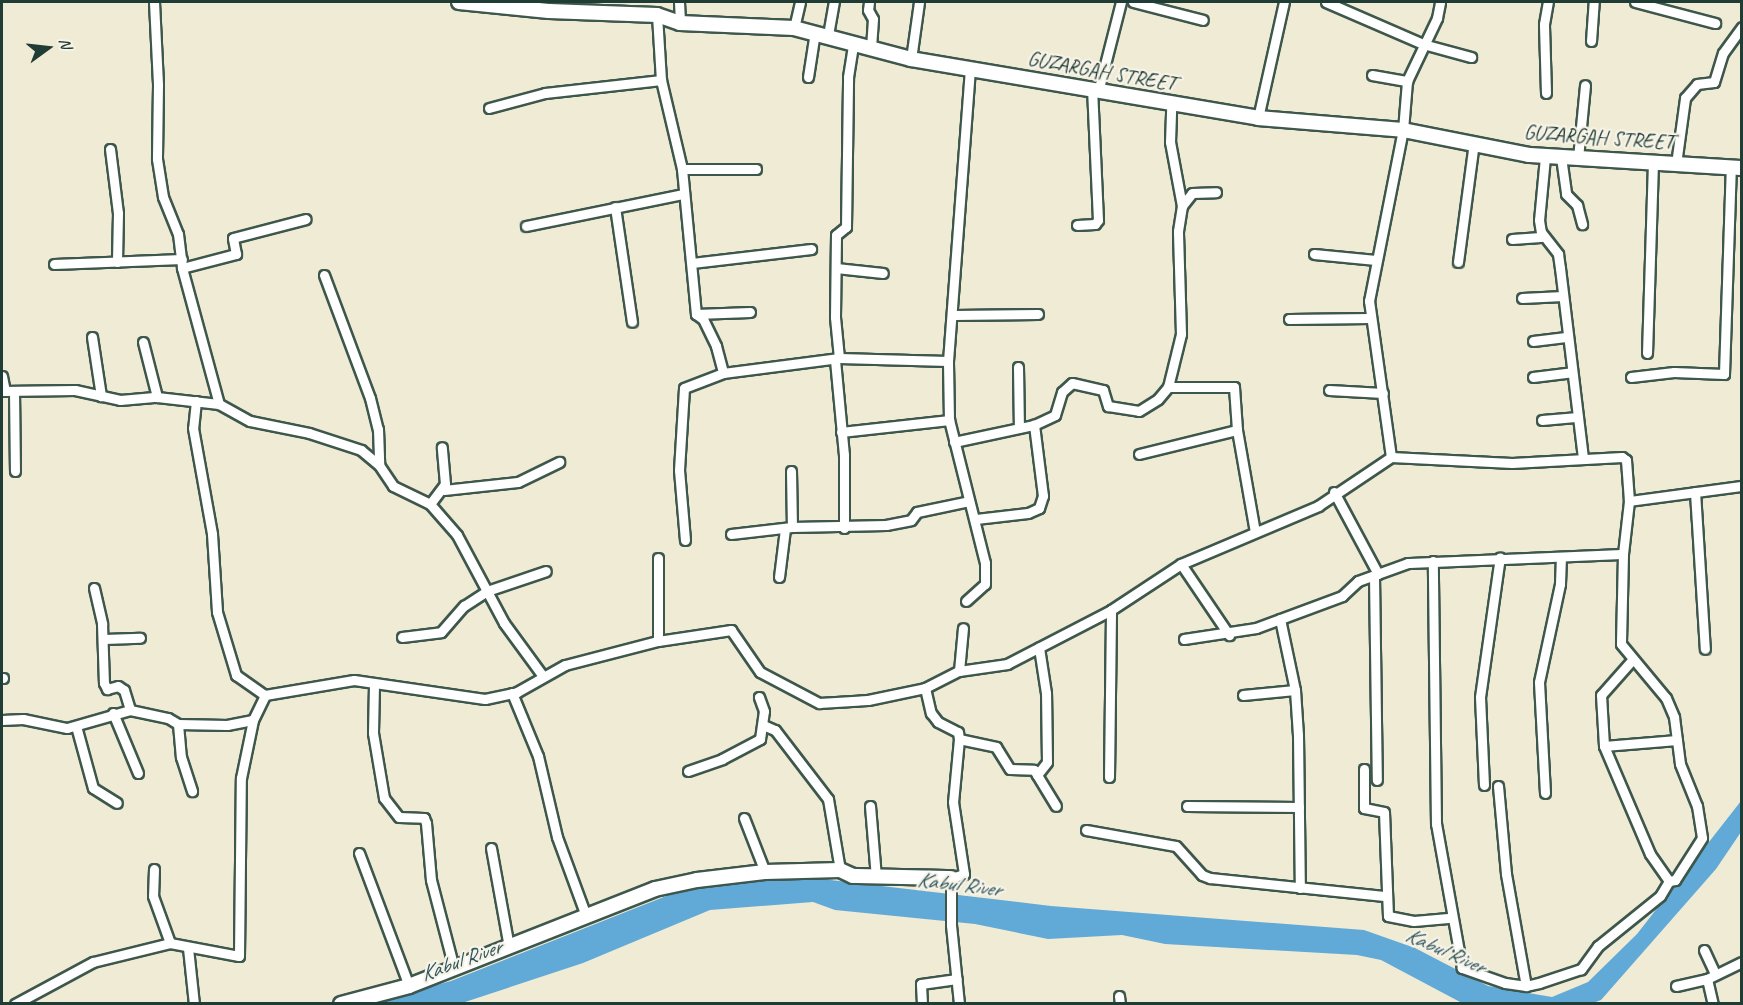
<!DOCTYPE html>
<style>
body{margin:0}
#map{position:relative;width:1743px;height:1005px;overflow:hidden;background:#f0ebd5;font-family:Caveat,sans-serif}
div>[style]{position:absolute}
[style*='--x']{left:calc(var(--x)*1px);top:calc(var(--y)*1px);width:calc(var(--w)*1px);rotate:calc(var(--a)*1deg)}
.water>*{inset:0;background:#61aad8}
.roads{filter:drop-shadow(2px 0 #3e574c) drop-shadow(-2px 0 #3e574c) drop-shadow(0 2px #3e574c) drop-shadow(0 -2px #3e574c)}
.street>*{height:9px;margin:-4.5px;padding:0 4.5px;transform-origin:4.5px;border-radius:4.5px;background:#fff}
.secondary>*{height:14px;margin:-7px;padding:0 7px;transform-origin:7px;border-radius:7px;background:#fff}
span{translate:-50% -50%;white-space:nowrap;text-align:center;line-height:1.15;-webkit-text-stroke:4.5px #f7f3e8;paint-order:stroke}
.street-label{font-size:21px;color:#1f3d34}
.water-label{font-size:22px;color:#30585d;font-style:italic}
.frame{position:absolute;inset:0;border:3px solid #1f3d34;pointer-events:none}
.north{position:absolute;left:18px;top:18px;width:60px;height:60px;-webkit-text-stroke:4px #f7f3e8;paint-order:stroke;rotate:75deg;font-size:16px;font-weight:700;line-height:24px;text-align:center;color:#1f3d34}
.north::after{content:'';display:block;margin:auto;width:21px;height:27px;background:#1f3d34;clip-path:polygon(50% 0,100% 100%,50% 72%,0 100%)}
</style>
<div id="map">
<div class="water">
<i style="clip-path:polygon(1741px 801px,1741px 832px,1716px 869px,1601px 1000px,1593px 1003px,1462px 1003px,1381px 960px,1357px 955px,1165px 944px,1122px 935px,1048px 939px,975px 924px,835px 910px,813px 902px,710px 910px,583px 963px,462px 1003px,367px 1004px,451px 981px,684px 889px,738px 881px,805px 877px,1051px 906px,1364px 930px,1415px 948px,1488px 986px,1552px 997px,1588px 982px,1637px 934px)"></i>
</div>
<div class="roads">
<div class="street">
<i style="--x:154;--y:2;--w:83;--a:87.2"></i>
<i style="--x:158;--y:85;--w:74;--a:90.8"></i>
<i style="--x:157;--y:159;--w:38;--a:81"></i>
<i style="--x:163;--y:197;--w:40;--a:68"></i>
<i style="--x:178;--y:234;--w:34;--a:83"></i>
<i style="--x:182;--y:268;--w:141;--a:74.8"></i>
<i style="--x:679;--y:2;--w:21;--a:87"></i>
<i style="--x:869;--y:2;--w:8;--a:97"></i>
<i style="--x:868;--y:10;--w:10;--a:61"></i>
<i style="--x:873;--y:19;--w:27;--a:94"></i>
<i style="--x:1133;--y:2;--w:72;--a:14.4"></i>
<i style="--x:1326;--y:2;--w:106;--a:23.4"></i>
<i style="--x:1423;--y:44;--w:50;--a:15.2"></i>
<i style="--x:1635;--y:2;--w:83;--a:14.7"></i>
<i style="--x:657;--y:15;--w:65;--a:86.5"></i>
<i style="--x:661;--y:80;--w:91;--a:76.7"></i>
<i style="--x:682;--y:169;--w:146;--a:84.5"></i>
<i style="--x:696;--y:314;--w:9;--a:36"></i>
<i style="--x:703;--y:319;--w:30;--a:64"></i>
<i style="--x:716;--y:346;--w:28;--a:75"></i>
<i style="--x:723;--y:373;--w:117;--a:-7.4"></i>
<i style="--x:839;--y:358;--w:109;--a:1.6"></i>
<i style="--x:794;--y:28;--w:27;--a:-77"></i>
<i style="--x:828;--y:35;--w:34;--a:-80"></i>
<i style="--x:1591;--y:41;--w:39;--a:-86"></i>
<i style="--x:911;--y:59;--w:58;--a:-82"></i>
<i style="--x:1372;--y:75;--w:36;--a:10"></i>
<i style="--x:808;--y:77;--w:46;--a:-81.2"></i>
<i style="--x:1098;--y:92;--w:93;--a:-75.7"></i>
<i style="--x:1546;--y:93;--w:69;--a:-91.7"></i>
<i style="--x:1544;--y:24;--w:22;--a:-80"></i>
<i style="--x:489;--y:108;--w:58;--a:-15"></i>
<i style="--x:545;--y:93;--w:117;--a:-6.4"></i>
<i style="--x:1258;--y:118;--w:119;--a:-77.4"></i>
<i style="--x:110;--y:149;--w:64;--a:82.9"></i>
<i style="--x:118;--y:213;--w:49;--a:91.2"></i>
<i style="--x:1545;--y:157;--w:63;--a:95.4"></i>
<i style="--x:1539;--y:220;--w:12;--a:81"></i>
<i style="--x:1541;--y:232;--w:28;--a:52"></i>
<i style="--x:1558;--y:254;--w:14;--a:82"></i>
<i style="--x:1560;--y:268;--w:192;--a:83.1"></i>
<i style="--x:1561;--y:157;--w:37;--a:82"></i>
<i style="--x:1566;--y:194;--w:16;--a:45"></i>
<i style="--x:1577;--y:205;--w:20;--a:75"></i>
<i style="--x:1578;--y:158;--w:73;--a:-84.5"></i>
<i style="--x:1676;--y:164;--w:67;--a:-82.2"></i>
<i style="--x:1685;--y:98;--w:18;--a:-49"></i>
<i style="--x:1697;--y:84;--w:17;--a:-7"></i>
<i style="--x:1714;--y:82;--w:30;--a:-73"></i>
<i style="--x:1723;--y:53;--w:32;--a:-54"></i>
<i style="--x:682;--y:169;--w:74;--a:0"></i>
<i style="--x:1182;--y:206;--w:16;--a:-52"></i>
<i style="--x:1192;--y:193;--w:24;--a:-2"></i>
<i style="--x:615;--y:207;--w:116;--a:81.6"></i>
<i style="--x:1077;--y:225;--w:18;--a:-3"></i>
<i style="--x:1095;--y:224;--w:5;--a:-53"></i>
<i style="--x:1098;--y:220;--w:130;--a:-92.6"></i>
<i style="--x:526;--y:226;--w:160;--a:-11.5"></i>
<i style="--x:1512;--y:239;--w:32;--a:-4"></i>
<i style="--x:1314;--y:254;--w:62;--a:5.5"></i>
<i style="--x:1458;--y:262;--w:121;--a:-82.4"></i>
<i style="--x:692;--y:263;--w:120;--a:-6.7"></i>
<i style="--x:54;--y:264;--w:128;--a:-2.2"></i>
<i style="--x:182;--y:268;--w:56;--a:-14.5"></i>
<i style="--x:236;--y:254;--w:16;--a:-101"></i>
<i style="--x:233;--y:238;--w:75;--a:-14.6"></i>
<i style="--x:836;--y:268;--w:47;--a:6.1"></i>
<i style="--x:324;--y:275;--w:131;--a:69.5"></i>
<i style="--x:370;--y:398;--w:32;--a:76"></i>
<i style="--x:378;--y:429;--w:36;--a:88"></i>
<i style="--x:1522;--y:298;--w:41;--a:-2.8"></i>
<i style="--x:696;--y:314;--w:54;--a:-2.1"></i>
<i style="--x:954;--y:315;--w:84;--a:-0.7"></i>
<i style="--x:1289;--y:319;--w:81;--a:-0.7"></i>
<i style="--x:92;--y:337;--w:60;--a:81.3"></i>
<i style="--x:1533;--y:341;--w:35;--a:-7"></i>
<i style="--x:143;--y:342;--w:57;--a:75.7"></i>
<i style="--x:1647;--y:353;--w:190;--a:-88.2"></i>
<i style="--x:839;--y:358;--w:41;--a:-95.6"></i>
<i style="--x:835;--y:317;--w:82;--a:-89.3"></i>
<i style="--x:836;--y:235;--w:13;--a:-39"></i>
<i style="--x:846;--y:227;--w:150;--a:-89.2"></i>
<i style="--x:848;--y:77;--w:33;--a:-81"></i>
<i style="--x:835;--y:360;--w:95;--a:84.6"></i>
<i style="--x:844;--y:455;--w:73;--a:90"></i>
<i style="--x:1018;--y:367;--w:61;--a:89.1"></i>
<i style="--x:2;--y:376;--w:15;--a:79"></i>
<i style="--x:1533;--y:377;--w:39;--a:-7"></i>
<i style="--x:1631;--y:377;--w:43;--a:-6.6"></i>
<i style="--x:1674;--y:372;--w:50;--a:2.3"></i>
<i style="--x:1724;--y:374;--w:207;--a:-88.1"></i>
<i style="--x:1168;--y:387;--w:66;--a:0"></i>
<i style="--x:1234;--y:387;--w:43;--a:86"></i>
<i style="--x:1237;--y:430;--w:104;--a:80"></i>
<i style="--x:1329;--y:390;--w:54;--a:3.2"></i>
<i style="--x:2;--y:391;--w:73;--a:-0.8"></i>
<i style="--x:75;--y:390;--w:46;--a:12.5"></i>
<i style="--x:120;--y:400;--w:37;--a:-5"></i>
<i style="--x:157;--y:397;--w:62;--a:6.4"></i>
<i style="--x:219;--y:404;--w:35;--a:29"></i>
<i style="--x:250;--y:421;--w:60;--a:11.5"></i>
<i style="--x:309;--y:433;--w:55;--a:18.1"></i>
<i style="--x:361;--y:450;--w:23;--a:40"></i>
<i style="--x:379;--y:465;--w:25;--a:56"></i>
<i style="--x:393;--y:486;--w:41;--a:25.9"></i>
<i style="--x:430;--y:504;--w:41;--a:48.9"></i>
<i style="--x:457;--y:535;--w:100;--a:61.9"></i>
<i style="--x:504;--y:623;--w:64;--a:53.8"></i>
<i style="--x:14;--y:391;--w:80;--a:89.3"></i>
<i style="--x:196;--y:401;--w:27;--a:96"></i>
<i style="--x:193;--y:428;--w:108;--a:79.8"></i>
<i style="--x:212;--y:534;--w:78;--a:86.3"></i>
<i style="--x:217;--y:612;--w:66;--a:73.2"></i>
<i style="--x:236;--y:675;--w:35;--a:35"></i>
<i style="--x:1542;--y:420;--w:36;--a:-5"></i>
<i style="--x:841;--y:432;--w:109;--a:-6.3"></i>
<i style="--x:954;--y:442;--w:82;--a:-12"></i>
<i style="--x:1034;--y:425;--w:23;--a:-25"></i>
<i style="--x:1055;--y:415;--w:24;--a:-73"></i>
<i style="--x:1062;--y:392;--w:13;--a:-42"></i>
<i style="--x:1072;--y:383;--w:32;--a:13"></i>
<i style="--x:1103;--y:390;--w:17;--a:73"></i>
<i style="--x:1108;--y:406;--w:31;--a:9"></i>
<i style="--x:1139;--y:411;--w:22;--a:-32"></i>
<i style="--x:1158;--y:399;--w:16;--a:-50"></i>
<i style="--x:1168;--y:387;--w:55;--a:-76.2"></i>
<i style="--x:1181;--y:334;--w:103;--a:-91.7"></i>
<i style="--x:1178;--y:231;--w:25;--a:-81"></i>
<i style="--x:1182;--y:206;--w:65;--a:-100.6"></i>
<i style="--x:1170;--y:142;--w:38;--a:-88"></i>
<i style="--x:1139;--y:454;--w:101;--a:-13.8"></i>
<i style="--x:1391;--y:457;--w:158;--a:-98"></i>
<i style="--x:1369;--y:301;--w:174;--a:-78.8"></i>
<i style="--x:1403;--y:130;--w:49;--a:-85.3"></i>
<i style="--x:1407;--y:81;--w:70;--a:-64.5"></i>
<i style="--x:1437;--y:18;--w:16;--a:-79"></i>
<i style="--x:791;--y:471;--w:56;--a:89"></i>
<i style="--x:444;--y:490;--w:74;--a:-6.2"></i>
<i style="--x:518;--y:482;--w:46;--a:-26"></i>
<i style="--x:1334;--y:492;--w:93;--a:61.8"></i>
<i style="--x:1695;--y:492;--w:157;--a:86.4"></i>
<i style="--x:1629;--y:501;--w:114;--a:-7.6"></i>
<i style="--x:430;--y:504;--w:25;--a:-53"></i>
<i style="--x:445;--y:484;--w:37;--a:-95"></i>
<i style="--x:976;--y:519;--w:52;--a:-6.6"></i>
<i style="--x:1028;--y:513;--w:12;--a:-24"></i>
<i style="--x:1039;--y:508;--w:13;--a:-72"></i>
<i style="--x:1043;--y:496;--w:72;--a:-97.2"></i>
<i style="--x:731;--y:534;--w:61;--a:-6.5"></i>
<i style="--x:792;--y:527;--w:94;--a:-1.2"></i>
<i style="--x:886;--y:525;--w:25;--a:-11"></i>
<i style="--x:911;--y:520;--w:10;--a:-53"></i>
<i style="--x:917;--y:512;--w:53;--a:-11.9"></i>
<i style="--x:685;--y:540;--w:70;--a:-94.9"></i>
<i style="--x:679;--y:470;--w:82;--a:-86.5"></i>
<i style="--x:684;--y:388;--w:42;--a:-21"></i>
<i style="--x:1181;--y:564;--w:86;--a:55.9"></i>
<i style="--x:1374;--y:576;--w:204;--a:89.2"></i>
<i style="--x:779;--y:577;--w:48;--a:-82.9"></i>
<i style="--x:94;--y:588;--w:37;--a:77"></i>
<i style="--x:102;--y:624;--w:59;--a:88.1"></i>
<i style="--x:104;--y:683;--w:7;--a:63"></i>
<i style="--x:107;--y:689;--w:11;--a:-15"></i>
<i style="--x:118;--y:686;--w:7;--a:34"></i>
<i style="--x:124;--y:690;--w:21;--a:73"></i>
<i style="--x:966;--y:601;--w:25;--a:-42"></i>
<i style="--x:985;--y:584;--w:21;--a:-90"></i>
<i style="--x:985;--y:563;--w:147;--a:-104.1"></i>
<i style="--x:949;--y:420;--w:59;--a:-91"></i>
<i style="--x:948;--y:361;--w:293;--a:-85.7"></i>
<i style="--x:1280;--y:619;--w:73;--a:78.1"></i>
<i style="--x:1295;--y:690;--w:45;--a:86.2"></i>
<i style="--x:1298;--y:735;--w:153;--a:89.3"></i>
<i style="--x:402;--y:637;--w:39;--a:-7"></i>
<i style="--x:441;--y:632;--w:35;--a:-49"></i>
<i style="--x:464;--y:606;--w:27;--a:-33"></i>
<i style="--x:487;--y:591;--w:62;--a:-18.7"></i>
<i style="--x:104;--y:639;--w:36;--a:-2"></i>
<i style="--x:1184;--y:639;--w:73;--a:-8.7"></i>
<i style="--x:1256;--y:628;--w:92;--a:-20.4"></i>
<i style="--x:1342;--y:596;--w:22;--a:-43"></i>
<i style="--x:1358;--y:581;--w:53;--a:-19.8"></i>
<i style="--x:1408;--y:563;--w:215;--a:-2.4"></i>
<i style="--x:658;--y:641;--w:83;--a:-90"></i>
<i style="--x:1633;--y:659;--w:48;--a:131.6"></i>
<i style="--x:1601;--y:695;--w:51;--a:86.6"></i>
<i style="--x:1604;--y:746;--w:117;--a:66.9"></i>
<i style="--x:1650;--y:854;--w:33;--a:55"></i>
<i style="--x:959;--y:671;--w:43;--a:-84.7"></i>
<i style="--x:2;--y:678;--w:1;--a:0"></i>
<i style="--x:374;--y:685;--w:48;--a:91.2"></i>
<i style="--x:373;--y:733;--w:66;--a:80.4"></i>
<i style="--x:384;--y:798;--w:24;--a:52"></i>
<i style="--x:399;--y:817;--w:25;--a:2"></i>
<i style="--x:424;--y:818;--w:5;--a:68"></i>
<i style="--x:426;--y:823;--w:57;--a:85"></i>
<i style="--x:431;--y:880;--w:91;--a:75.4"></i>
<i style="--x:925;--y:688;--w:26;--a:77"></i>
<i style="--x:931;--y:713;--w:11;--a:52"></i>
<i style="--x:938;--y:722;--w:22;--a:27"></i>
<i style="--x:958;--y:732;--w:7;--a:82"></i>
<i style="--x:959;--y:739;--w:63;--a:95.4"></i>
<i style="--x:953;--y:802;--w:73;--a:81.3"></i>
<i style="--x:964;--y:874;--w:14;--a:163"></i>
<i style="--x:951;--y:878;--w:47;--a:90"></i>
<i style="--x:951;--y:925;--w:79;--a:84.2"></i>
<i style="--x:512;--y:693;--w:68;--a:67.6"></i>
<i style="--x:538;--y:756;--w:83;--a:76.8"></i>
<i style="--x:557;--y:837;--w:84;--a:69.8"></i>
<i style="--x:265;--y:695;--w:90;--a:-9.6"></i>
<i style="--x:354;--y:680;--w:132;--a:8.3"></i>
<i style="--x:485;--y:699;--w:33;--a:-12"></i>
<i style="--x:517;--y:692;--w:55;--a:-29.4"></i>
<i style="--x:565;--y:665;--w:96;--a:-14.5"></i>
<i style="--x:658;--y:641;--w:74;--a:-8.6"></i>
<i style="--x:731;--y:630;--w:51;--a:55.4"></i>
<i style="--x:760;--y:672;--w:67;--a:27.7"></i>
<i style="--x:819;--y:703;--w:49;--a:-3.5"></i>
<i style="--x:868;--y:700;--w:58;--a:-11.9"></i>
<i style="--x:925;--y:688;--w:38;--a:-27"></i>
<i style="--x:959;--y:671;--w:49;--a:-8.3"></i>
<i style="--x:1007;--y:664;--w:117;--a:-27.4"></i>
<i style="--x:1111;--y:610;--w:84;--a:-33.3"></i>
<i style="--x:1181;--y:564;--w:149;--a:-22.9"></i>
<i style="--x:1318;--y:506;--w:88;--a:-33.9"></i>
<i style="--x:1391;--y:457;--w:121;--a:2.8"></i>
<i style="--x:1512;--y:463;--w:110;--a:-3.1"></i>
<i style="--x:1622;--y:457;--w:5;--a:37"></i>
<i style="--x:1626;--y:460;--w:41;--a:85.8"></i>
<i style="--x:1629;--y:501;--w:53;--a:96.5"></i>
<i style="--x:1623;--y:554;--w:90;--a:91.3"></i>
<i style="--x:1621;--y:644;--w:70;--a:50.2"></i>
<i style="--x:1666;--y:698;--w:21;--a:67"></i>
<i style="--x:1674;--y:717;--w:47;--a:82.7"></i>
<i style="--x:1680;--y:764;--w:45;--a:68"></i>
<i style="--x:1697;--y:806;--w:32;--a:81"></i>
<i style="--x:1702;--y:838;--w:50;--a:122.7"></i>
<i style="--x:1675;--y:880;--w:6;--a:171"></i>
<i style="--x:1669;--y:881;--w:17;--a:121"></i>
<i style="--x:1660;--y:896;--w:80;--a:141.1"></i>
<i style="--x:1598;--y:946;--w:29;--a:126"></i>
<i style="--x:1581;--y:969;--w:44;--a:161.6"></i>
<i style="--x:1539;--y:983;--w:13;--a:167"></i>
<i style="--x:1526;--y:986;--w:21;--a:-172"></i>
<i style="--x:1505;--y:983;--w:46;--a:-160.8"></i>
<i style="--x:1462;--y:968;--w:146;--a:-100.2"></i>
<i style="--x:1436;--y:824;--w:263;--a:-90.7"></i>
<i style="--x:1243;--y:695;--w:52;--a:-5.5"></i>
<i style="--x:113;--y:713;--w:65;--a:67.4"></i>
<i style="--x:2;--y:720;--w:21;--a:-3"></i>
<i style="--x:23;--y:719;--w:45;--a:11.6"></i>
<i style="--x:67;--y:728;--w:66;--a:-15.9"></i>
<i style="--x:130;--y:710;--w:39;--a:12"></i>
<i style="--x:168;--y:718;--w:12;--a:31"></i>
<i style="--x:178;--y:724;--w:49;--a:1.2"></i>
<i style="--x:227;--y:725;--w:26;--a:-11"></i>
<i style="--x:253;--y:720;--w:28;--a:-64"></i>
<i style="--x:178;--y:724;--w:33;--a:85"></i>
<i style="--x:181;--y:757;--w:36;--a:72"></i>
<i style="--x:763;--y:725;--w:13;--a:23"></i>
<i style="--x:775;--y:730;--w:87;--a:52.5"></i>
<i style="--x:828;--y:799;--w:72;--a:80.4"></i>
<i style="--x:76;--y:726;--w:64;--a:74.7"></i>
<i style="--x:93;--y:788;--w:28;--a:32"></i>
<i style="--x:959;--y:739;--w:38;--a:12"></i>
<i style="--x:996;--y:747;--w:26;--a:58"></i>
<i style="--x:1010;--y:769;--w:24;--a:2"></i>
<i style="--x:1034;--y:770;--w:42;--a:58.6"></i>
<i style="--x:1604;--y:746;--w:73;--a:-4.7"></i>
<i style="--x:1364;--y:769;--w:39;--a:90"></i>
<i style="--x:1364;--y:808;--w:20;--a:11"></i>
<i style="--x:1384;--y:812;--w:104;--a:87.8"></i>
<i style="--x:1388;--y:916;--w:26;--a:11"></i>
<i style="--x:1414;--y:921;--w:37;--a:-5"></i>
<i style="--x:688;--y:771;--w:36;--a:-19"></i>
<i style="--x:722;--y:759;--w:43;--a:-27.8"></i>
<i style="--x:760;--y:739;--w:28;--a:-82"></i>
<i style="--x:764;--y:711;--w:15;--a:-110"></i>
<i style="--x:1037;--y:775;--w:16;--a:-52"></i>
<i style="--x:1047;--y:762;--w:69;--a:-90.8"></i>
<i style="--x:1046;--y:693;--w:46;--a:-98.8"></i>
<i style="--x:1109;--y:777;--w:167;--a:-89.3"></i>
<i style="--x:1484;--y:785;--w:88;--a:-92.6"></i>
<i style="--x:1480;--y:697;--w:141;--a:-81.9"></i>
<i style="--x:1498;--y:786;--w:88;--a:84.8"></i>
<i style="--x:1506;--y:874;--w:114;--a:79.9"></i>
<i style="--x:1545;--y:793;--w:111;--a:-93.1"></i>
<i style="--x:1539;--y:682;--w:100;--a:-77.9"></i>
<i style="--x:1560;--y:584;--w:27;--a:-88"></i>
<i style="--x:870;--y:806;--w:71;--a:85.2"></i>
<i style="--x:1187;--y:806;--w:112;--a:0.5"></i>
<i style="--x:744;--y:818;--w:58;--a:68.7"></i>
<i style="--x:1086;--y:830;--w:91;--a:10.1"></i>
<i style="--x:1176;--y:846;--w:39;--a:48"></i>
<i style="--x:1202;--y:875;--w:9;--a:21"></i>
<i style="--x:1210;--y:878;--w:175;--a:5.9"></i>
<i style="--x:491;--y:848;--w:101;--a:79.7"></i>
<i style="--x:359;--y:853;--w:142;--a:69.4"></i>
<i style="--x:154;--y:869;--w:27;--a:92"></i>
<i style="--x:153;--y:896;--w:50;--a:70.1"></i>
<i style="--x:170;--y:943;--w:70;--a:10.7"></i>
<i style="--x:239;--y:956;--w:178;--a:-89.4"></i>
<i style="--x:241;--y:778;--w:59;--a:-78.3"></i>
<i style="--x:188;--y:948;--w:56;--a:83.9"></i>
<i style="--x:1704;--y:950;--w:26;--a:65"></i>
<i style="--x:1707;--y:979;--w:26;--a:77"></i>
<i style="--x:1676;--y:986;--w:32;--a:-13"></i>
<i style="--x:1707;--y:979;--w:39;--a:-26"></i>
<i style="--x:1119;--y:996;--w:8;--a:83"></i>
<i style="--x:15;--y:1004;--w:89;--a:-28.3"></i>
<i style="--x:93;--y:962;--w:79;--a:-13.9"></i>
<i style="--x:922;--y:1004;--w:20;--a:-93"></i>
<i style="--x:921;--y:984;--w:36;--a:-8"></i>
</div>
<div class="secondary">
<i style="--x:459;--y:2;--w:90;--a:5.7"></i>
<i style="--x:549;--y:11;--w:108;--a:2.1"></i>
<i style="--x:657;--y:15;--w:24;--a:19"></i>
<i style="--x:680;--y:23;--w:114;--a:2.5"></i>
<i style="--x:794;--y:28;--w:121;--a:14.8"></i>
<i style="--x:911;--y:59;--w:352;--a:9.6"></i>
<i style="--x:1258;--y:118;--w:145;--a:4.7"></i>
<i style="--x:1403;--y:130;--w:128;--a:11.2"></i>
<i style="--x:1529;--y:155;--w:213;--a:3.5"></i>
<i style="--x:341;--y:1004;--w:70;--a:-14.8"></i>
<i style="--x:409;--y:986;--w:264;--a:-21.5"></i>
<i style="--x:655;--y:889;--w:43;--a:-12.1"></i>
<i style="--x:697;--y:880;--w:68;--a:-6.7"></i>
<i style="--x:765;--y:872;--w:75;--a:-1.5"></i>
<i style="--x:840;--y:870;--w:14;--a:25"></i>
<i style="--x:853;--y:876;--w:98;--a:1.2"></i>
</div>
</div>
<div class="street-label">
<span style="left:1102px;top:71px;rotate:10deg">GUZARGAH STREET</span>
<span style="left:1599px;top:137px;rotate:4deg">GUZARGAH STREET</span>
</div>
<div class="water-label">
<span style="left:959px;top:885px;rotate:7deg">Kabul River</span>
<span style="left:1445px;top:951px;rotate:24deg">Kabul River</span>
<span style="left:461px;top:961px;rotate:-20deg">Kabul River</span>
</div>
<div class="frame"></div>
<div class="north">N</div>
</div>
